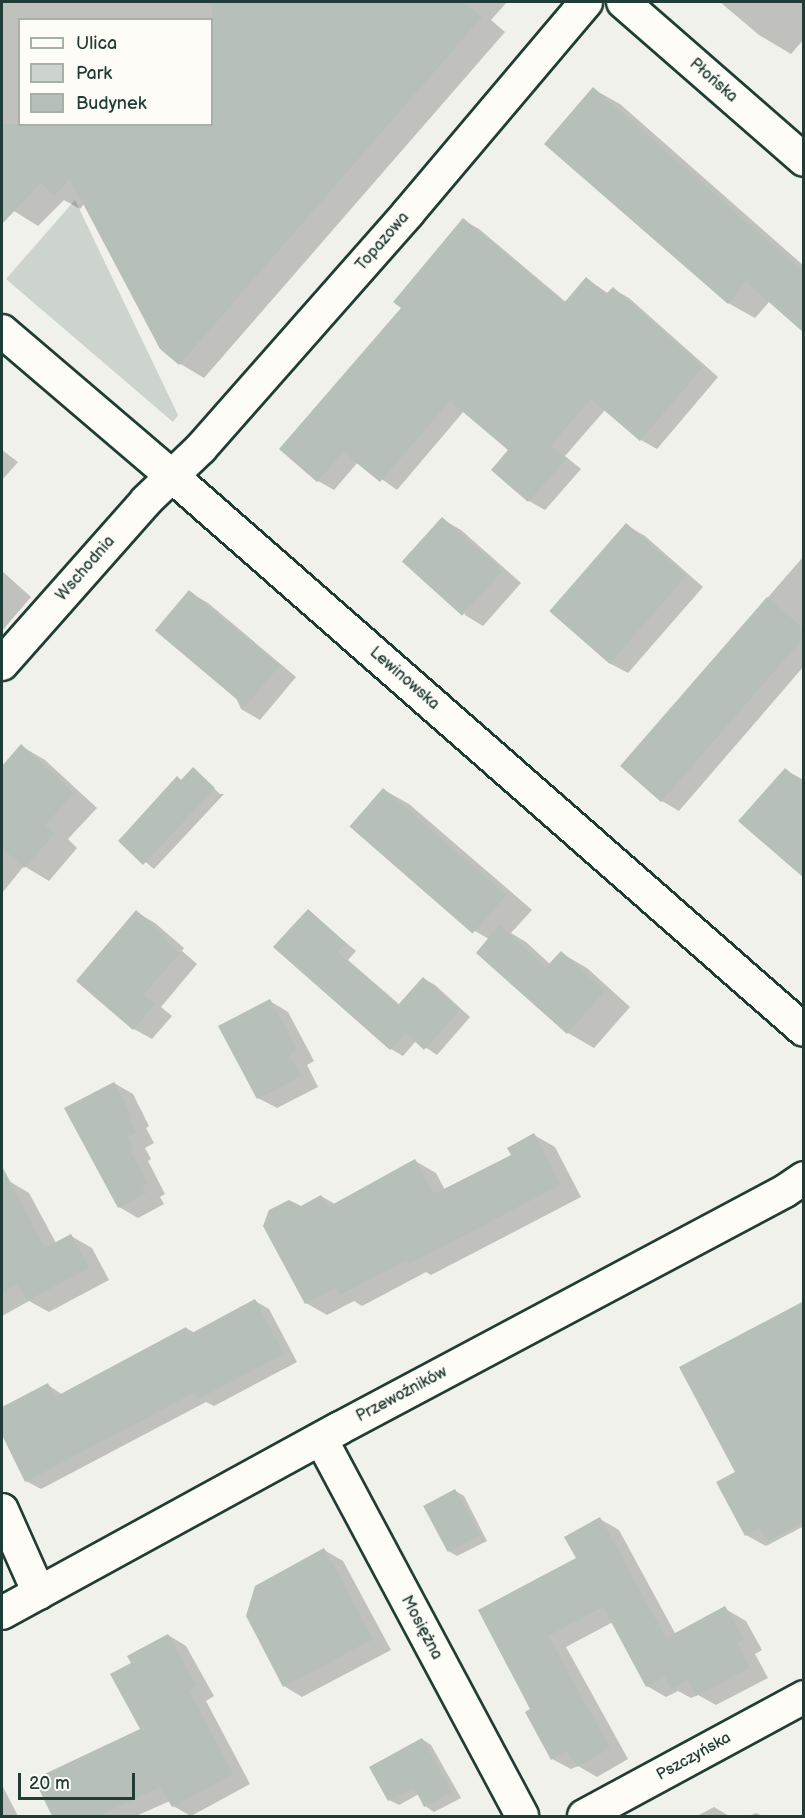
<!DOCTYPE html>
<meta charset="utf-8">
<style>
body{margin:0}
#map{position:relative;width:805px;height:1818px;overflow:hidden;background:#f0f1eb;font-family:"Balsamiq Sans",sans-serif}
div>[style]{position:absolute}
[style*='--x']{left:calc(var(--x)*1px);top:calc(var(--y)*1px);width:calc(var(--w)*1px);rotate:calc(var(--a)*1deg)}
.green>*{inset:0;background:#cdd3cd}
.shadow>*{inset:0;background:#0003}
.building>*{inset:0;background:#b6bfb8;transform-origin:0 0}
.roads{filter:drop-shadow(2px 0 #1f3d34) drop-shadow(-2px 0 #1f3d34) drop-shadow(0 2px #1f3d34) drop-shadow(0 -2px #1f3d34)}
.minor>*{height:32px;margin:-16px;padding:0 16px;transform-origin:16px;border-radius:16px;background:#fdfcf7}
span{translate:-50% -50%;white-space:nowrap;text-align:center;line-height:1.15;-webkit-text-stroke:4.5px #fdfcf7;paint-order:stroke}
.street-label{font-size:16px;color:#1f3d34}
.frame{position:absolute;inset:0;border:3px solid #1f3d34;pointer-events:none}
.legend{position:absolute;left:18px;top:18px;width:195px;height:108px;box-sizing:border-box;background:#fdfcf7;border:2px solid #a4b0a9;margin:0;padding:8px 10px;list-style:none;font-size:18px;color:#1f3d34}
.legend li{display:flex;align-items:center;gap:12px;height:30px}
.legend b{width:30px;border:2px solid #a4b0a9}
.scale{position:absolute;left:18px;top:1773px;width:117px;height:27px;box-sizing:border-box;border:3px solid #1f3d34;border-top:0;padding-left:8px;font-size:18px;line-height:21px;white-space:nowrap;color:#1f3d34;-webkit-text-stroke:4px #fdfcf7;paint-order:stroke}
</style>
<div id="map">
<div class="green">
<i style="clip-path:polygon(75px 200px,178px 415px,173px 422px,6px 279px)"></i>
</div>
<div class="shadow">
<i style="clip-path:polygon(evenodd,2px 2px,507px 2px,491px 20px,505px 32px,204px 378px,179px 363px,84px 204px,80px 209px,64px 200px,38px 226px,14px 211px,2px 200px,2px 2px,20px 20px,212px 20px,212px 124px,20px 124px,20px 20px)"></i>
<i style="clip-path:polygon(720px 2px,804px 2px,804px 39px,791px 54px,759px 35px)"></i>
<i style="clip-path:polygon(593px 89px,620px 104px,804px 266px,804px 331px,770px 301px,755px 318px,728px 303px)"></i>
<i style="clip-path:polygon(463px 220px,479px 229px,567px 303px,587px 279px,609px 294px,613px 289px,629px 298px,718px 377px,657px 449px,641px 440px,605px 410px,565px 456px,581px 469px,545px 510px,529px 501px,510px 450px,464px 411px,397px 490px,358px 462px,334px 490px,318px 481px,281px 449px,403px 308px)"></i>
<i style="clip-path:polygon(2px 450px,18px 462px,2px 480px)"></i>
<i style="clip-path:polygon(442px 519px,461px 530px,521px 583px,483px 626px,465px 615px)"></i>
<i style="clip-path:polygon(626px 525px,645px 536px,703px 587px,628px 673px,609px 663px,551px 611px)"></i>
<i style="clip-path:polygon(803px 557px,804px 666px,679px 811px,662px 801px,622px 766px)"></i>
<i style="clip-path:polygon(2px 571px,31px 597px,2px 631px)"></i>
<i style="clip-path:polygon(189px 592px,208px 603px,296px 677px,260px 720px,241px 709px)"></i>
<i style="clip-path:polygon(21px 746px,45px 760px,97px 808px,68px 839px,77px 848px,49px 881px,24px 866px,2px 893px,2px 768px)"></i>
<i style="clip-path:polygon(193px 769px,220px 794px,224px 794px,154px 869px,121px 841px,177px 778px,182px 781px)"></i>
<i style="clip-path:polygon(785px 770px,804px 780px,804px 876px)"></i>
<i style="clip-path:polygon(384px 790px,409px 804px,532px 910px,511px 933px,526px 942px,551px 965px,561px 953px,587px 968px,630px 1007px,594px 1048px,568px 1033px,489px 939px,475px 931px)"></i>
<i style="clip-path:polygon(308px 911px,356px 951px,348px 960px,400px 1005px,424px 979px,435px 985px,470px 1017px,437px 1055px,416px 1041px,403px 1056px,391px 1049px,276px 947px)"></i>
<i style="clip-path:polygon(136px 912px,155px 923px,184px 948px,182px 951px,197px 964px,161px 1007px,172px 1016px,152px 1039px,134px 1029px)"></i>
<i style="clip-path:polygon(270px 1001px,288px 1012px,314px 1061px,307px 1065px,318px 1087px,277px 1108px,258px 1098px)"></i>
<i style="clip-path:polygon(114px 1083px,133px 1094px,149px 1126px,146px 1128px,154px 1143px,145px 1148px,151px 1159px,148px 1161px,165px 1194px,160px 1197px,164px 1204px,138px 1218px,119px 1207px)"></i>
<i style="clip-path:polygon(534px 1135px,555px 1147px,581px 1197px,431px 1275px,426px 1272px,362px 1306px,354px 1301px,327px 1315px,306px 1303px,301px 1207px,321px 1196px,335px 1204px,415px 1161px,436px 1173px,445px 1190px,513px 1156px)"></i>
<i style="clip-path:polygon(9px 1181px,29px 1193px,56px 1243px,71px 1236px,92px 1248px,109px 1280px,49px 1312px,29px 1301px,2px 1316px,2px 1185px)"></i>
<i style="clip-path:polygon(255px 1301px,269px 1309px,297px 1362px,214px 1406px,206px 1402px,41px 1489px,26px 1481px,2px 1431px,2px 1409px,48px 1385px,63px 1395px,186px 1328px,195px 1333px)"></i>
<i style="clip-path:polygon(804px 1302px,804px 1526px,766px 1546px,746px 1535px,737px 1472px)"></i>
<i style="clip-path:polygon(454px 1490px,464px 1496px,487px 1541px,457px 1556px,448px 1551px)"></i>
<i style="clip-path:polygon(600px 1519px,619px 1530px,676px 1635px,727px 1610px,746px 1621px,762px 1650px,755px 1654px,768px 1678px,716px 1705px,698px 1695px,691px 1698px,678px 1691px,666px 1697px,647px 1686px,613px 1622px,566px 1647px,628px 1759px,597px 1777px,578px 1766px,571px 1769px,552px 1759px,532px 1710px,480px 1611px,578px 1559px)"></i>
<i style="clip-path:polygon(324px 1550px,343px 1561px,391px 1650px,302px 1697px,284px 1686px)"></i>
<i style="clip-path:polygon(168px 1635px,186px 1646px,214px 1696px,206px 1701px,250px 1784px,191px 1816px,173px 1806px,170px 1801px,136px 1816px,54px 1816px,36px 1779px,142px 1729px,133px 1663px)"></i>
<i style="clip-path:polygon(422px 1739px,431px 1745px,461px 1798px,434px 1812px,425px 1806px,419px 1794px,399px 1805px,389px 1800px)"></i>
<i style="clip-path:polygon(2px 1785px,18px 1816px,2px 1816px)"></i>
<i style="clip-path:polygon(714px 1807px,729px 1816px,697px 1816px)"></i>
<i style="clip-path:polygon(756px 1813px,763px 1816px,749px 1816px)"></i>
</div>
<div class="building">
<i style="clip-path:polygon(212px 2px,464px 2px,482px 17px,179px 365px,160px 349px,70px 179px,54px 196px,41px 183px,2px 224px,2px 124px,212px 124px)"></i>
<i style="clip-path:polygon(593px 87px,804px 272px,804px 333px,746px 282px,728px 304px,544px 144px)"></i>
<i style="clip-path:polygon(463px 218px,564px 303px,586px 277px,606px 294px,613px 287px,703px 367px,640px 441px,591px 399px,550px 446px,566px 459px,528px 502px,491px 470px,508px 450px,450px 401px,380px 482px,343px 452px,317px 482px,279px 449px,401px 308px,393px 302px)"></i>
<i style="left:442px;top:517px;width:81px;height:60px;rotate:42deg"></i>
<i style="left:626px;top:523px;width:80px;height:117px;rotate:41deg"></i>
<i style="left:189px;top:590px;width:118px;height:53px;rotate:40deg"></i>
<i style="clip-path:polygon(767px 597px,804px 629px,804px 637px,661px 802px,620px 766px)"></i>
<i style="clip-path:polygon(21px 744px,74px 793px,45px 825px,54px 834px,24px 868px,2px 848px,2px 766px)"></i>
<i style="clip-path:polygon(193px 767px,215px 788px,143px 865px,118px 841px,177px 776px,181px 780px)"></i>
<i style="clip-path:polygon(785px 768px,804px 784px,804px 878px,738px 821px)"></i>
<i style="left:383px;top:788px;width:163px;height:51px;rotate:41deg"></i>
<i style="clip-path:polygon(308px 909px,346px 943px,337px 952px,398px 1005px,423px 977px,460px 1010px,424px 1050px,406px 1033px,390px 1050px,273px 947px)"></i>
<i style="clip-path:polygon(136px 910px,166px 936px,164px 939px,180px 953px,143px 995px,155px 1004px,133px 1030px,76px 981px)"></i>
<i style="clip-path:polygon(499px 925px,546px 967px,561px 951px,605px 991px,567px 1034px,476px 953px)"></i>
<i style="clip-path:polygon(270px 999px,297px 1050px,289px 1054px,301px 1076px,257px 1099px,218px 1026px)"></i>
<i style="clip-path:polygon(114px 1082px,131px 1115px,128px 1117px,136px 1133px,127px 1137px,133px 1148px,130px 1150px,147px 1183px,142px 1186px,146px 1193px,118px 1208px,64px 1108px)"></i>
<i style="clip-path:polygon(534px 1133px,560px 1185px,409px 1264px,407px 1259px,340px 1295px,336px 1288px,305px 1304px,263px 1226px,269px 1210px,289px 1200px,301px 1206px,321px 1195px,328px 1207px,415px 1159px,434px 1194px,511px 1155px,507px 1148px)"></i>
<i style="clip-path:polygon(2px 1166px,45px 1248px,71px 1234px,89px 1268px,27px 1301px,17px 1284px,2px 1293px)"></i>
<i style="clip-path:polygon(255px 1299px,284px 1354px,198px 1399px,195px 1392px,25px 1482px,2px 1435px,2px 1407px,48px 1383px,55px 1397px,186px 1327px,190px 1334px)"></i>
<i style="clip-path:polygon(804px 1301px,804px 1521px,768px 1541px,760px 1527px,745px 1536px,716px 1482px,735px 1472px,679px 1367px)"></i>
<i style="left:455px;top:1489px;width:52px;height:36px;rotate:62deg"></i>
<i style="clip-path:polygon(600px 1517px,666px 1638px,725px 1606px,744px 1639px,737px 1643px,750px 1667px,696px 1696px,688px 1680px,671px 1689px,665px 1677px,646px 1687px,603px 1607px,548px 1636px,610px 1748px,577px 1767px,567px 1750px,551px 1760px,525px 1712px,530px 1709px,478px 1610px,576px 1558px,564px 1537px)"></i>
<i style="clip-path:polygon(324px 1548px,373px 1639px,283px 1687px,246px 1616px,255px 1586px)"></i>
<i style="clip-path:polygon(168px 1634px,197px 1686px,189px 1690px,233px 1774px,172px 1807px,160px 1787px,98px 1816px,52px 1816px,34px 1779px,140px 1729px,110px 1674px,131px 1663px,127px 1656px)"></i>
<i style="clip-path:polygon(422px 1738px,452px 1792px,424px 1807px,414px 1787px,388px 1801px,369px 1767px)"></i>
</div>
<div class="roads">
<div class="minor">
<i style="--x:623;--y:2;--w:240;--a:41.1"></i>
<i style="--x:2;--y:331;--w:223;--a:40.5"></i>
<i style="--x:172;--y:476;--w:840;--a:41.24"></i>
<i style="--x:2;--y:664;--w:217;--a:-48.5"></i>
<i style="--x:146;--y:501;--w:76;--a:-43.9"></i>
<i style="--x:201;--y:448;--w:313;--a:-48.6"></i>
<i style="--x:408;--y:213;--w:276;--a:-49.8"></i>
<i style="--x:321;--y:1439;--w:427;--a:61.9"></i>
<i style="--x:2;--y:1510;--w:91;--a:66"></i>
<i style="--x:2;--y:1613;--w:385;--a:-28.7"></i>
<i style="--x:340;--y:1428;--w:504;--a:-28.04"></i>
<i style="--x:785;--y:1191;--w:23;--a:-34"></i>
<i style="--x:584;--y:1816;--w:250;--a:-28.4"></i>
</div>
</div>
<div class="street-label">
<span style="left:713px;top:81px;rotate:41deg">Płońska</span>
<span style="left:383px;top:242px;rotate:-49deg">Topazowa</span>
<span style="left:86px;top:569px;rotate:-49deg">Wschodnia</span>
<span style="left:404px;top:679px;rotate:41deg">Lewinowska</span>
<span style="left:402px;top:1395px;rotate:-28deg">Przewoźników</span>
<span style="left:421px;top:1628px;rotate:62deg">Mosiężna</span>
<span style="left:694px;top:1757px;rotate:-29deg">Pszczyńska</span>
</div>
<div class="frame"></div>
<ul class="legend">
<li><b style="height:8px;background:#fdfcf7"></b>Ulica</li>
<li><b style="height:16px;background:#cdd3cd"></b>Park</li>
<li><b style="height:16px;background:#b6bfb8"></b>Budynek</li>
</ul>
<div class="scale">20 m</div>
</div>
